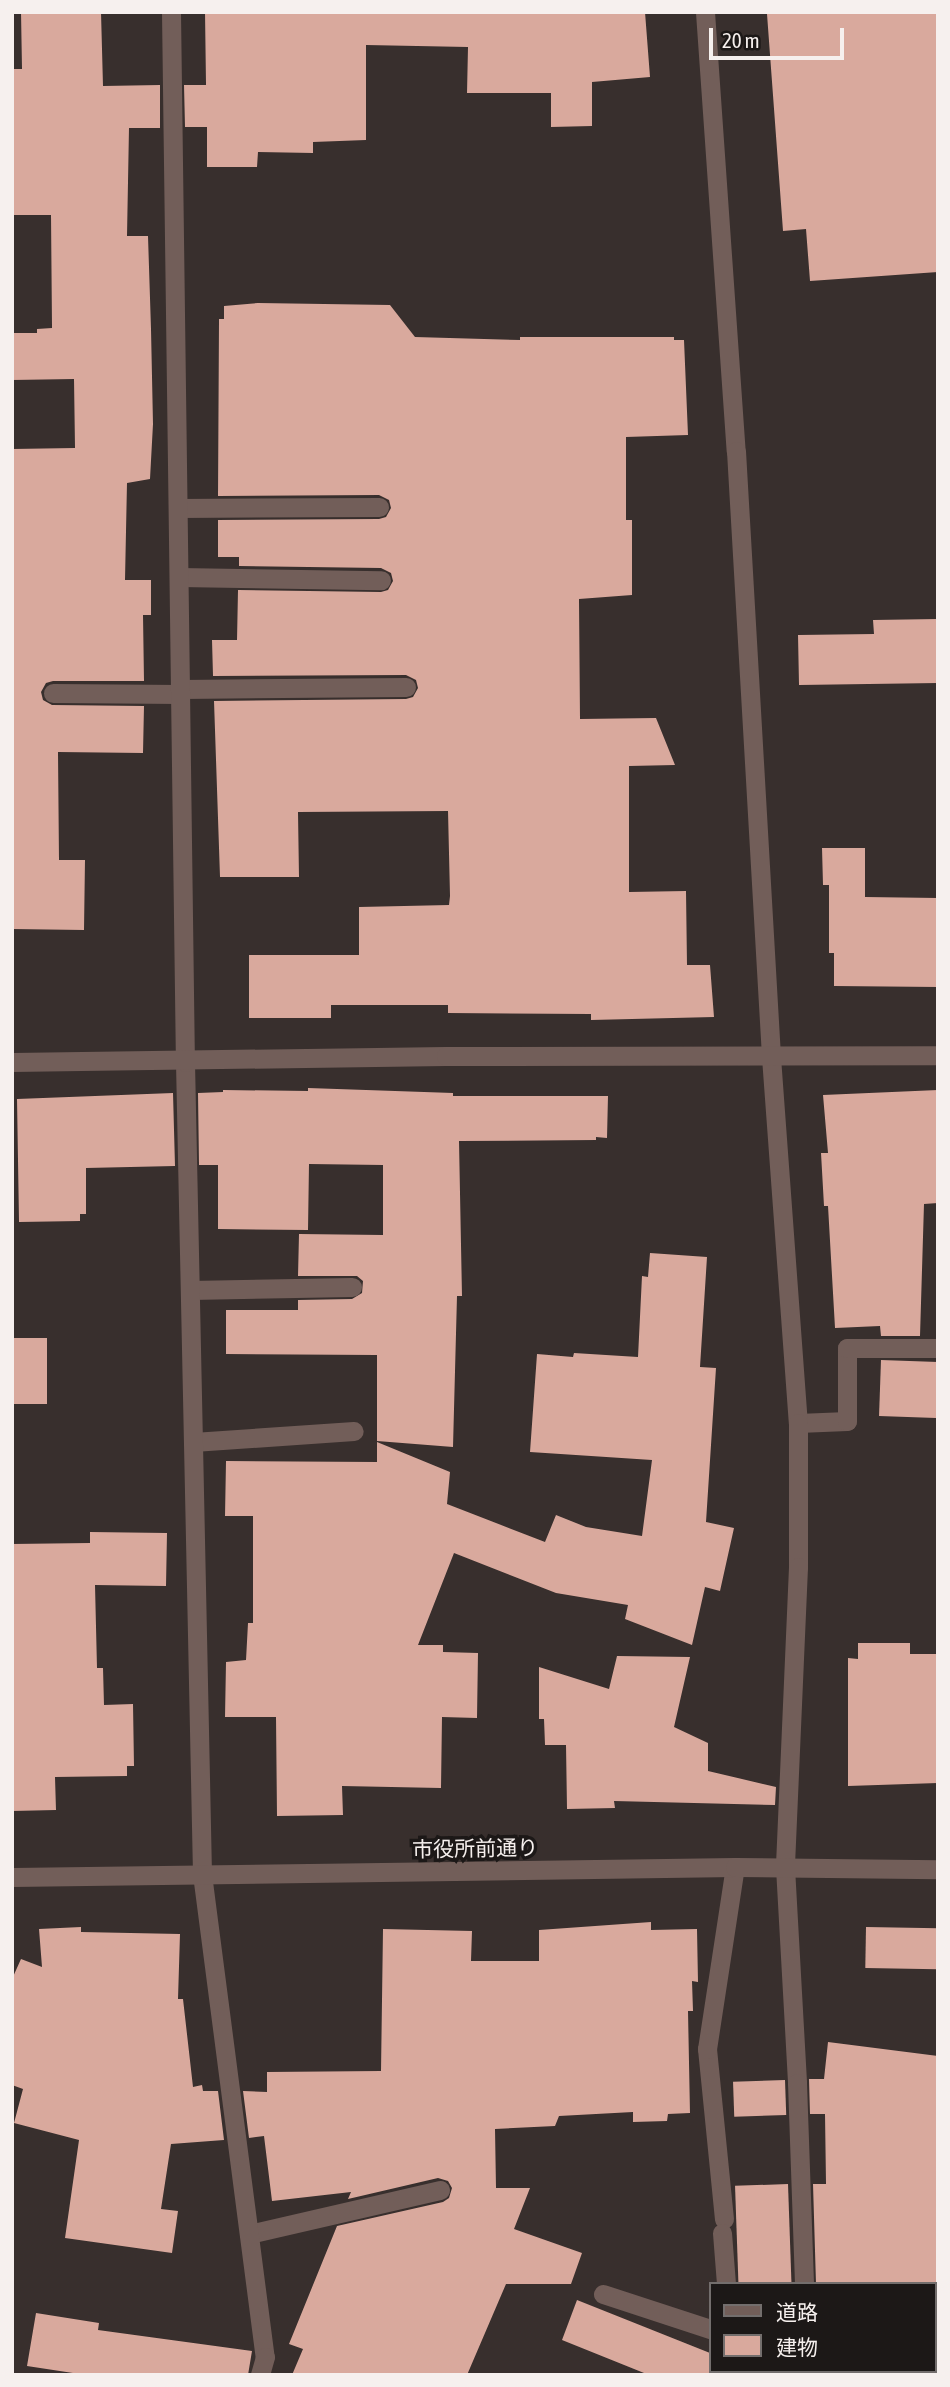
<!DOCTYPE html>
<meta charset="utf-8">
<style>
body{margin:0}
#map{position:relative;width:950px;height:2387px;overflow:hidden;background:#382f2d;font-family:"Asap Condensed","Noto Sans JP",sans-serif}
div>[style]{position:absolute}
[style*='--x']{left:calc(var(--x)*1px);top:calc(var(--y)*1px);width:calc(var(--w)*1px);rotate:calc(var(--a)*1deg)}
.building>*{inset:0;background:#d9a99d;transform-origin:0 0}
.path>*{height:4.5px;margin-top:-2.25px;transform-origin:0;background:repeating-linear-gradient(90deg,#958d8b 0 3.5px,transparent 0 8.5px)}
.service>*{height:19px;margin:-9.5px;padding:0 9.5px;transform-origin:9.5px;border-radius:9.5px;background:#725e59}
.minor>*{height:19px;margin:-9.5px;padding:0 9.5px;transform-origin:9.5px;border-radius:9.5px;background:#725e59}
.tertiary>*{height:19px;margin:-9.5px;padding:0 9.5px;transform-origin:9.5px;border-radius:9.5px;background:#725e59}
span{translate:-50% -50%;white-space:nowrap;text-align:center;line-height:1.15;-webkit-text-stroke:7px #1c1817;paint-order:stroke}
.street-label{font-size:21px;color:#f6f0ee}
.frame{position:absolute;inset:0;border:14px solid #f6f0ee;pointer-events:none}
.legend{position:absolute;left:709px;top:2282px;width:228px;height:91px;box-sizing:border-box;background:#1c1817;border:2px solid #736e6d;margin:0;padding:9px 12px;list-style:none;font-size:21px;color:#f6f0ee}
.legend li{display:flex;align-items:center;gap:14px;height:35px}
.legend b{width:35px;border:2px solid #736e6d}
.scale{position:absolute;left:709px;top:28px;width:135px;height:32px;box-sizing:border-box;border:4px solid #f6f0ee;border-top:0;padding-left:9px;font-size:21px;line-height:24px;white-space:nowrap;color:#f6f0ee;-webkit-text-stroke:5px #1c1817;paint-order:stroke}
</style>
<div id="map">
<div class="building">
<i style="clip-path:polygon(21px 12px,101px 12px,103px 86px,160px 85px,160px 128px,129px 128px,127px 236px,148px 236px,151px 329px,153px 424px,150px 479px,127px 483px,125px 580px,151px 580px,151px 615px,143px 615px,144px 681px,53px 681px,46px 683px,41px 692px,43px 700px,52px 705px,144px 706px,143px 753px,58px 752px,59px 860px,85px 860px,84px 930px,12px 929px,12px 449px,75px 448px,74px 379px,12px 380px,12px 333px,37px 333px,37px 329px,52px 328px,51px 215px,12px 215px,12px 69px,22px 69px)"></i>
<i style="clip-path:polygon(205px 12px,645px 12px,650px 77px,592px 82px,592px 126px,551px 127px,551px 93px,467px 93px,468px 47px,366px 45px,366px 140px,313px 142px,313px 153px,258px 152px,257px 167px,207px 167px,207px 127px,185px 127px,184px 85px,206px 85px)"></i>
<i style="clip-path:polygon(789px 12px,938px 12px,938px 272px,810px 281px,806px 229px,783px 231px,767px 14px)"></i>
<i style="clip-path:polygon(258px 303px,390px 305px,415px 337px,520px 340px,520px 337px,674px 337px,674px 340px,684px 340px,688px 435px,626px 437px,626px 520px,632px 520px,632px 595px,579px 599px,580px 719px,656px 718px,675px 765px,629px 766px,629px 892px,686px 891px,687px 965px,710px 965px,714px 1017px,591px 1020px,591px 1014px,448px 1013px,448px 1005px,331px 1005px,331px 1018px,249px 1018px,249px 955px,359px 955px,359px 907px,449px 905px,450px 896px,448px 811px,298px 812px,299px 877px,220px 877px,214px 701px,406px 699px,413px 697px,418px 688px,416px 680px,406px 675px,213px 676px,212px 640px,237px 640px,238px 590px,381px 592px,388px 590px,393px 581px,391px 573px,381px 568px,239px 566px,239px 557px,218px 557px,218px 520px,379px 519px,386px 517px,391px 508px,389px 500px,379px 495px,218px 496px,219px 319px,224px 319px,224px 306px)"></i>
<i style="clip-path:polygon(938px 619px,938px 683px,799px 685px,798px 635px,874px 634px,873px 620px)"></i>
<i style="clip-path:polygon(822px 848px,865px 848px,865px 897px,938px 898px,938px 987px,834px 986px,834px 953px,829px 953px,829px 885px,823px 885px)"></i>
<i style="clip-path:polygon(308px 1088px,453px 1093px,453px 1096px,608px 1096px,607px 1138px,596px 1137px,596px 1140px,459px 1141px,462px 1296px,457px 1296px,453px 1447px,377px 1441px,377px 1355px,226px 1354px,226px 1310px,298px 1310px,298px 1300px,352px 1299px,362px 1293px,363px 1281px,357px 1276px,298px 1276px,299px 1234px,383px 1235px,383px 1165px,309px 1164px,308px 1230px,218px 1229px,218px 1165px,199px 1165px,198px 1093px,223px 1092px,223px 1090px,308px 1091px)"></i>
<i style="clip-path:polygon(938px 1090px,938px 1203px,924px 1204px,920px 1336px,881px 1336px,880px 1326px,835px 1328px,828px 1206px,824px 1206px,821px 1153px,828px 1153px,823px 1095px)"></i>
<i style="clip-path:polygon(173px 1093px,175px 1166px,86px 1168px,86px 1214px,80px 1214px,80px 1221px,19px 1222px,17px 1099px)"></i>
<i style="clip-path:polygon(650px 1253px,707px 1257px,700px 1367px,716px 1368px,706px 1522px,734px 1528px,720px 1591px,705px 1587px,692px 1645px,625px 1619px,628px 1605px,556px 1593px,454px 1553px,418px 1645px,443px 1645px,443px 1652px,478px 1653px,477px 1718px,442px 1717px,441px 1788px,342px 1786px,343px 1815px,277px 1816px,276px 1717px,225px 1717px,226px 1662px,246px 1660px,248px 1623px,253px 1623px,253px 1516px,225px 1516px,226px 1461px,377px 1462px,377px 1442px,450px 1472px,447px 1504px,545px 1542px,556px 1515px,586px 1527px,642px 1536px,652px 1460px,530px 1452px,537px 1354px,573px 1357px,574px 1353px,638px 1357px,642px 1276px,648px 1277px)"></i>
<i style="left:12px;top:1338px;width:35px;height:66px"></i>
<i style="left:881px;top:1360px;width:57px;height:56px;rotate:2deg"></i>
<i style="clip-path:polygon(90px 1532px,167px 1533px,166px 1586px,95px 1585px,97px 1668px,103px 1668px,104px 1705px,133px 1704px,134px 1766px,127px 1766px,127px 1776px,55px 1777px,56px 1810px,12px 1811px,12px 1544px,90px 1543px)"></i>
<i style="clip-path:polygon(858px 1643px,910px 1643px,910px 1654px,938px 1654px,938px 1783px,848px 1786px,848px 1658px,858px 1659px)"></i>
<i style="clip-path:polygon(617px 1656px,690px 1657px,674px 1727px,708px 1743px,708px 1771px,776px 1787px,775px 1805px,614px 1801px,615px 1808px,567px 1809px,566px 1745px,545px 1745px,544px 1719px,539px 1719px,539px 1667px,609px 1689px)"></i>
<i style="clip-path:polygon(651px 1922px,651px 1930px,697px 1929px,698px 1982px,692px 1981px,693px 2011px,688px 2011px,690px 2113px,668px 2114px,667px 2121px,633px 2122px,633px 2112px,559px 2116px,555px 2126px,495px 2129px,496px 2188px,530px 2188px,514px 2229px,582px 2253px,571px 2284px,506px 2284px,467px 2375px,292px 2375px,303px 2349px,289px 2344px,337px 2226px,443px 2202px,449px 2198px,452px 2188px,448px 2181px,438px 2178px,348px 2199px,351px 2192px,272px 2201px,264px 2136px,249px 2138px,243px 2091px,267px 2092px,267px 2072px,381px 2071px,383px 1929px,472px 1931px,471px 1961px,539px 1961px,539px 1930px)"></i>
<i style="clip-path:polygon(81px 1927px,81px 1932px,180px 1934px,178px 1999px,183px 1999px,193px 2087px,202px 2085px,203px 2091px,218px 2091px,224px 2140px,171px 2144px,161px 2209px,178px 2211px,172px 2253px,65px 2238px,79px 2140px,14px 2123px,23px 2089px,12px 2085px,12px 1979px,21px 1959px,42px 1967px,39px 1929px)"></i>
<i style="left:866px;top:1927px;width:72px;height:41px;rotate:1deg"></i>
<i style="clip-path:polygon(828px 2042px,938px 2056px,938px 2284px,816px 2284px,813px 2184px,826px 2184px,825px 2114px,810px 2114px,809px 2079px,824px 2079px)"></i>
<i style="left:785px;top:2080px;width:35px;height:52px;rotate:88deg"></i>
<i style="left:788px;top:2184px;width:100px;height:53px;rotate:88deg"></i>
<i style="clip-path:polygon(577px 2300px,710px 2353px,710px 2371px,756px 2371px,759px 2375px,649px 2375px,562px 2340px)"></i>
<i style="clip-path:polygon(36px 2313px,99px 2323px,98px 2330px,252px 2351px,248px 2375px,86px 2375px,27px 2366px)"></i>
</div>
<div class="path">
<i style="--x:723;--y:2371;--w:4;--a:90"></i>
</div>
<div class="service">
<i style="--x:178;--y:508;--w:201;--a:-0.3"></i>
<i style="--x:179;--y:577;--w:202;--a:0.9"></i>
<i style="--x:181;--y:689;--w:225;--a:-0.5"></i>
<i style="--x:53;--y:693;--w:127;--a:0.5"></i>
<i style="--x:190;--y:1290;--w:162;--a:-1.1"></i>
<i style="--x:798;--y:1423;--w:49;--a:-2.3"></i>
<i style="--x:847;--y:1421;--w:73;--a:-90"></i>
<i style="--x:847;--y:1348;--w:91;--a:0"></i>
<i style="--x:193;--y:1442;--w:161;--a:-3.9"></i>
<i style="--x:724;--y:2219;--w:171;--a:-95.7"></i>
<i style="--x:707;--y:2049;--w:184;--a:-81.3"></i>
<i style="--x:722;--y:2233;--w:51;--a:85.5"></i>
<i style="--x:249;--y:2234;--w:196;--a:-13"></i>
<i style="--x:603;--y:2294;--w:113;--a:18.1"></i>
</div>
<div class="minor">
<i style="--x:185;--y:1062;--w:812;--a:88.8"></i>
<i style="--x:202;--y:1874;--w:487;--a:82.6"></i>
<i style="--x:265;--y:2357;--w:19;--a:106"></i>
<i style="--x:785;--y:1867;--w:216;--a:86.8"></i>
<i style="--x:797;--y:2083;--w:201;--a:88"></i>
<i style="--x:807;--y:2371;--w:4;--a:90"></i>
</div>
<div class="tertiary">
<i style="--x:171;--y:12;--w:1050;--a:89.24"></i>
<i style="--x:705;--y:12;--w:440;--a:86"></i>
<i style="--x:736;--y:451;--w:607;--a:86.69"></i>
<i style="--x:771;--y:1057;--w:367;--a:85.8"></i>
<i style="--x:798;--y:1423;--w:144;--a:90"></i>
<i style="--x:798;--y:1567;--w:300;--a:92.5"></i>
<i style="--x:12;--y:1062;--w:434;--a:-0.8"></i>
<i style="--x:446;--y:1056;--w:492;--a:-0.1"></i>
<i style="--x:12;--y:1877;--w:723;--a:-0.79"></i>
<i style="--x:735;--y:1867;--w:203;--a:0.6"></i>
</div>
<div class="street-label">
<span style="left:475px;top:1848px;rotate:-1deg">市役所前通り</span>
</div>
<div class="frame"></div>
<ul class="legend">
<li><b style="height:9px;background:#725e59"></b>道路</li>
<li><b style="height:19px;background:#d9a99d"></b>建物</li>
</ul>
<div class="scale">20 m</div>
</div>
